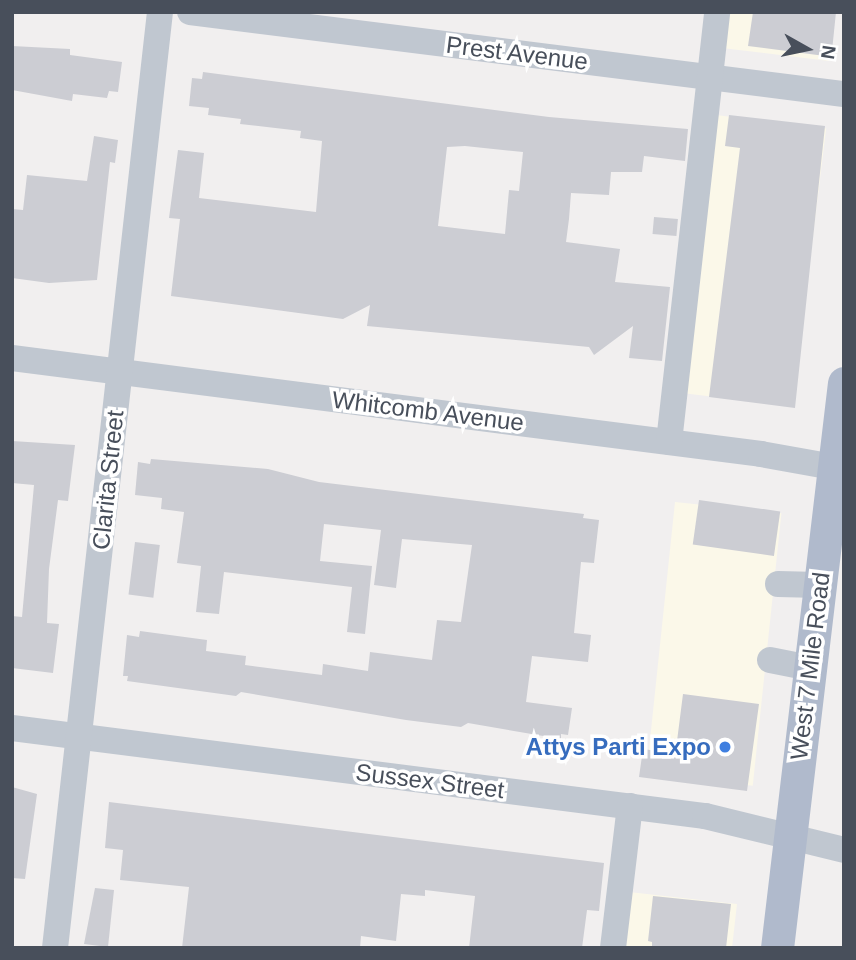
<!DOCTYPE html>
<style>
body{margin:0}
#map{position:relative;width:856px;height:960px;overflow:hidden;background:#f1efef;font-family:Arial,sans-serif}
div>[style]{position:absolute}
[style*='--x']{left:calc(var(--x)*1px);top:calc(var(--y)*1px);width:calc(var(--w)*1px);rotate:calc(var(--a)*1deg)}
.commercial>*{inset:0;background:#fbf8e9;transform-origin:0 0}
.building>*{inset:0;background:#cccdd3;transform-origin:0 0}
.minor>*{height:26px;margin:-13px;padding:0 13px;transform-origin:13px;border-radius:13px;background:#c0c7d0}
.major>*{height:33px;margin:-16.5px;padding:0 16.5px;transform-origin:16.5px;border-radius:16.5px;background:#b0bacc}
.dots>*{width:19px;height:19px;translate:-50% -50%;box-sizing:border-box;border:4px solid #fff;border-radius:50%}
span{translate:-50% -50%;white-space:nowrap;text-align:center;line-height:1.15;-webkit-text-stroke:7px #fff;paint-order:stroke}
.street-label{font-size:24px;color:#484f5b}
.shop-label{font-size:24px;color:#366cbe;font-weight:700}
.right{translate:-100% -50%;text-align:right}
.frame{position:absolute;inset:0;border:14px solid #484f5b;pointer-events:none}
.north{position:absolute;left:772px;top:14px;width:70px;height:70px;-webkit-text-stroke:5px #fff;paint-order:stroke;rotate:99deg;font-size:19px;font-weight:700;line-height:28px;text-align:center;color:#484f5b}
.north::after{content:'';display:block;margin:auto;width:24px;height:32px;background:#484f5b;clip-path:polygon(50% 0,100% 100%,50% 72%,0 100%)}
</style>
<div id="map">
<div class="commercial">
<i style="clip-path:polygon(726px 12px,835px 12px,829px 61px,722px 48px)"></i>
<i style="left:716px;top:115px;width:111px;height:280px;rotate:7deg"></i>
<i style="left:675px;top:502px;width:107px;height:274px;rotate:6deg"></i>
<i style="clip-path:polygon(629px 892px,737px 904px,732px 948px,622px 948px)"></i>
</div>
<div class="building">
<i style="clip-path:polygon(753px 12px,836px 12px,832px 51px,825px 56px,748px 46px)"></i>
<i style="clip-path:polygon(12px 46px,70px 49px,70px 55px,122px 62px,118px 92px,109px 91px,107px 98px,73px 94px,72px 101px,12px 90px)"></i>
<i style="clip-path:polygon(evenodd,203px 72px,549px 117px,688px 129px,685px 161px,644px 156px,642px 172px,611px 172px,609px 195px,571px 193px,569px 219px,566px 242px,620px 249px,615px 282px,670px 287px,662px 361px,629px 358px,633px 326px,594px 355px,589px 347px,367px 326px,370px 305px,343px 319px,171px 296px,180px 219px,169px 218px,178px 150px,204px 153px,199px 198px,316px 212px,322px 141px,300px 138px,301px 131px,240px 124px,241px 119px,208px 115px,209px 108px,189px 106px,192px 78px,202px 79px,203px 72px,465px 146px,523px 152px,519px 191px,509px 190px,505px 234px,438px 226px,447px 147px,465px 146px)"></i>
<i style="clip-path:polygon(729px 115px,825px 126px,795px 408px,709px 397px,740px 148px,725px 146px)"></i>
<i style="clip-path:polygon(94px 136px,118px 140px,115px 163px,110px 162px,97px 280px,49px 283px,12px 278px,12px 209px,23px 210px,27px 175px,87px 181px)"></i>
<i style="left:654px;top:217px;width:24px;height:17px;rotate:5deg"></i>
<i style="clip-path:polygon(12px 441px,75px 445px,68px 501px,58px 500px,49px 569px,47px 623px,59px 624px,53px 673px,12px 668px,12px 616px,22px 617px,34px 485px,12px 483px)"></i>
<i style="clip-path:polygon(151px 459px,268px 469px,319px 482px,584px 514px,583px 518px,599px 520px,594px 563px,581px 562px,574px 633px,591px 635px,588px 662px,532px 656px,526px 702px,572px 708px,568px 735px,561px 734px,561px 739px,468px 723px,461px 727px,406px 720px,241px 692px,236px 696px,127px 681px,128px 676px,123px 676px,127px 635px,139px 637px,140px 631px,207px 640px,206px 651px,246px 656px,245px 665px,322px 675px,323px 664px,368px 671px,370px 652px,432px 660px,437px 620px,461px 622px,472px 545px,402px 539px,396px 588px,374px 585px,381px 530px,324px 524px,320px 561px,372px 566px,365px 634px,347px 632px,352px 587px,224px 572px,219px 614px,196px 612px,201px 566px,177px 563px,184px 512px,161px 509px,162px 498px,135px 495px,138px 462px,150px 464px)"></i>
<i style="left:699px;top:500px;width:82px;height:45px;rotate:8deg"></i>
<i style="left:135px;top:542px;width:25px;height:53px;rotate:7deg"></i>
<i style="clip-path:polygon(683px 694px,759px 704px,747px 791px,639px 777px,643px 749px,657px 751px,659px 738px,677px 741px)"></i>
<i style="clip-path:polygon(12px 787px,37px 794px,25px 879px,12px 878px)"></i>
<i style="clip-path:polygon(109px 802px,604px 863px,599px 911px,587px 910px,582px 948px,469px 948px,475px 896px,425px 890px,425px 896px,401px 894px,396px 941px,361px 936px,360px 948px,182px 948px,189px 887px,120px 880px,123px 850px,105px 848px)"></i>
<i style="clip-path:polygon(95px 888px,114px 890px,108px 947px,84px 944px)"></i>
<i style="clip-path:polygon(653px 896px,731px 904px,726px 948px,652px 948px,652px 942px,648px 941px)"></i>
</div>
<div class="minor">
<i style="--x:190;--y:12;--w:659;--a:7.15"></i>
<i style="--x:12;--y:358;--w:755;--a:7.3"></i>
<i style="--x:761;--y:454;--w:84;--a:10.2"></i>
<i style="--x:669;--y:442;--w:433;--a:-83.6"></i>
<i style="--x:778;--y:584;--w:41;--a:1.4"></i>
<i style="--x:770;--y:660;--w:41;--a:11.3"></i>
<i style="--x:12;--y:728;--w:699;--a:7.24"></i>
<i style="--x:705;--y:816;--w:143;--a:13.7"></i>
<i style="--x:55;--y:948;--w:942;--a:-83.6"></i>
<i style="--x:613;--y:948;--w:143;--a:-83.2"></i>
</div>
<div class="major">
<i style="--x:777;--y:948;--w:569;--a:-83.24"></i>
</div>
<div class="dots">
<i style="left:725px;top:747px;background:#3f7fe0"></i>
</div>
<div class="street-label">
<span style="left:517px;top:53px;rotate:7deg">Prest Avenue</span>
<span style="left:428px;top:411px;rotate:7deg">Whitcomb Avenue</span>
<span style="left:108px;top:480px;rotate:-84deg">Clarita Street</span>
<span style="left:810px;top:666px;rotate:-83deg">West 7 Mile Road</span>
<span style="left:430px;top:781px;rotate:7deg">Sussex Street</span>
</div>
<div class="shop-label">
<span class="right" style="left:711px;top:747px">Attys Parti Expo</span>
</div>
<div class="frame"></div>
<div class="north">N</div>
</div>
